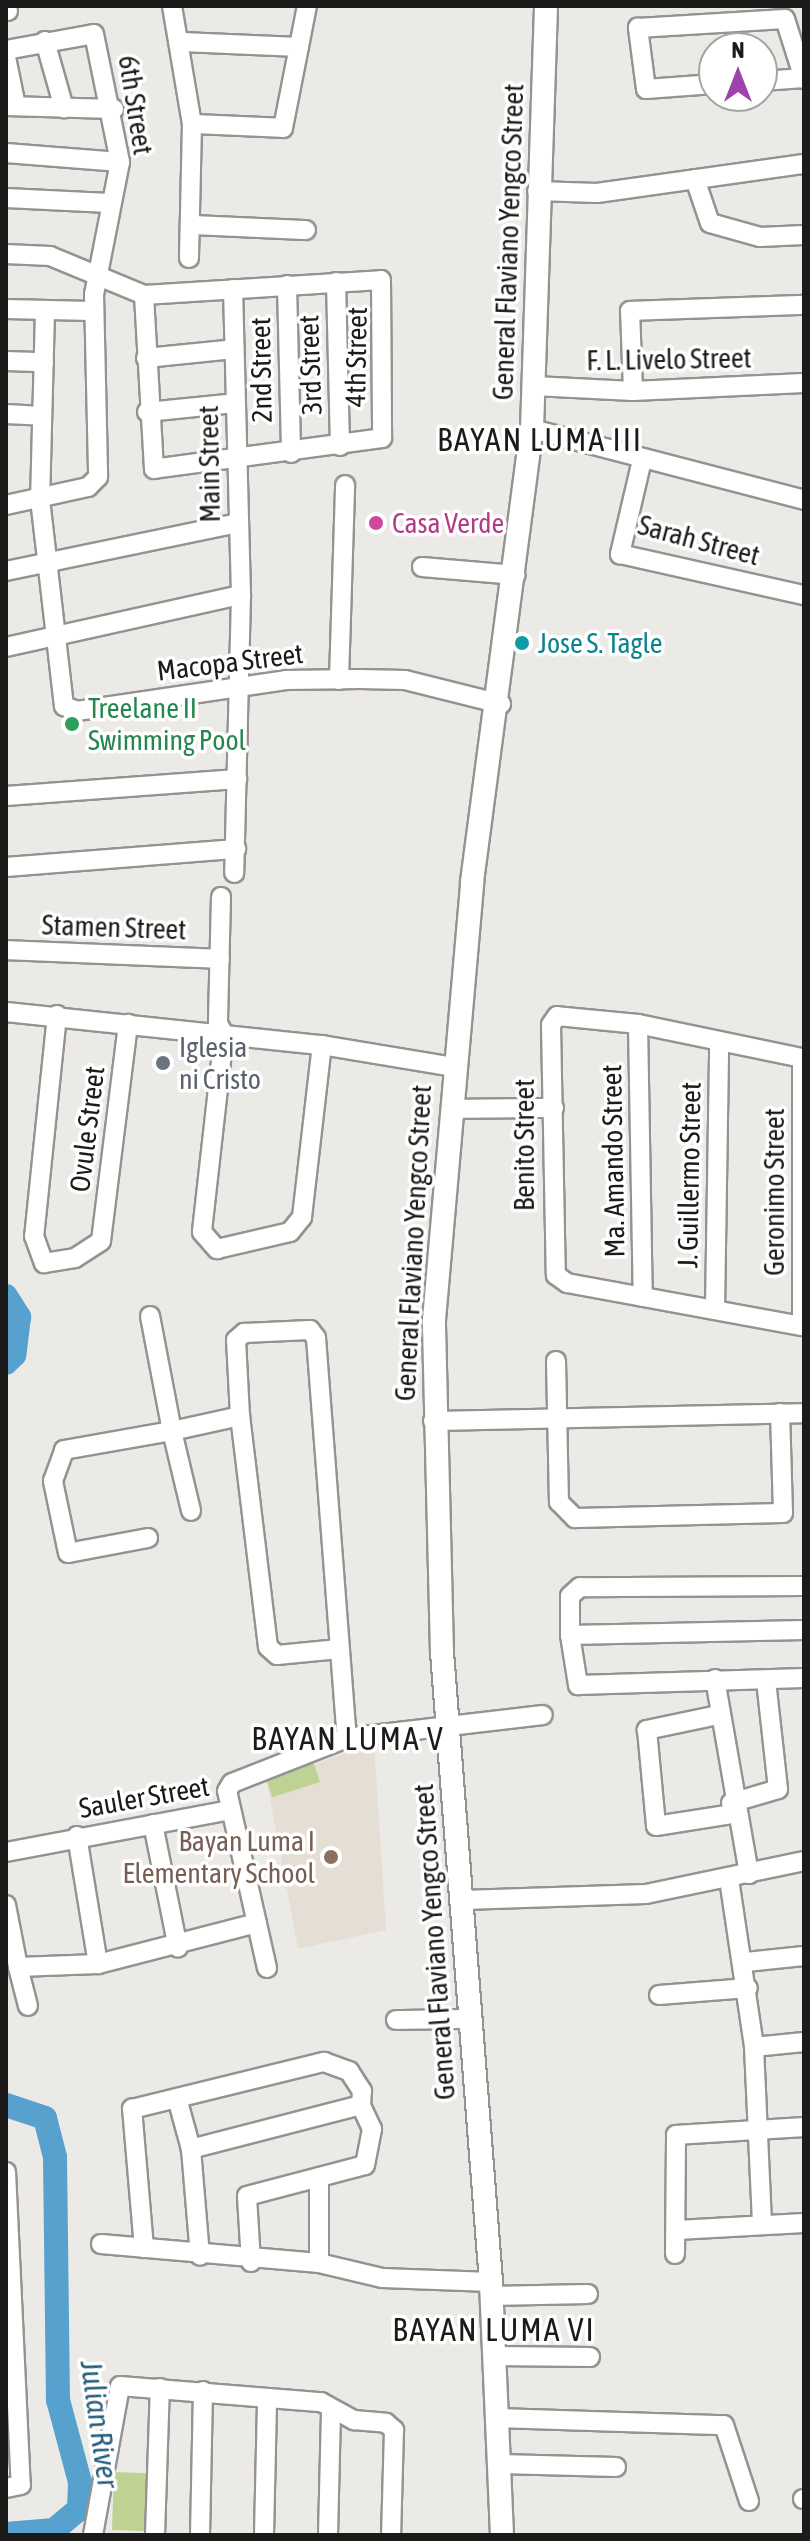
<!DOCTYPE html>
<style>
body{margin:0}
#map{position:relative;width:810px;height:2541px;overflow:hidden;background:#eceae7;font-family:"Asap Condensed",sans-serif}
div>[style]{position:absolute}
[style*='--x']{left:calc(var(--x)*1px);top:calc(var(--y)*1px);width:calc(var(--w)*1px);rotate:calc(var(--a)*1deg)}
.built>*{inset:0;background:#e4ded5}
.green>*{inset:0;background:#bed294;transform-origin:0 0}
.river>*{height:24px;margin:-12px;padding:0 12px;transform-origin:12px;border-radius:12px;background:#57a1cf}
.roads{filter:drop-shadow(2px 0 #959390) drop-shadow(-2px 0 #959390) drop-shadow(0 2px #959390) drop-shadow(0 -2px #959390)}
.minor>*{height:18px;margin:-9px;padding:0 9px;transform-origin:9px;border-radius:9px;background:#fff}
.major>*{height:22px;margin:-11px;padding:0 11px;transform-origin:11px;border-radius:11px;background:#fff}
.dots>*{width:22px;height:22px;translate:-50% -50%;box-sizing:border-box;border:4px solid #fff;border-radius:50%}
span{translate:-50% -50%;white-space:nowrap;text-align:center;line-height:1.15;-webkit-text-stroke:7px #fff;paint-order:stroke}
.street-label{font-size:28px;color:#1c1b1a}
.hotel-label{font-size:28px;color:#b23c85}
.left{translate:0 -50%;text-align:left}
.culture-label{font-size:28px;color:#0d838f}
.leisure-label{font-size:28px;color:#27864d}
.worship-label{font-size:28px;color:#5b616d}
.education-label{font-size:28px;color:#785e54}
.right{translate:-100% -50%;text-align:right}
.water-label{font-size:30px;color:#265e7e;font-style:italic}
.quarter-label{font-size:32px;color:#1c1b1a;letter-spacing:2px}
.frame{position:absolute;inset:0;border:8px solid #1c1b1a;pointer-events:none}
.north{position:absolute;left:698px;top:32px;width:80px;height:80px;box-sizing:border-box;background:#fff;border:2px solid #a4a4a3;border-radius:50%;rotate:0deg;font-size:22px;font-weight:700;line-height:32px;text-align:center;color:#1c1b1a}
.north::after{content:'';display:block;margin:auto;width:28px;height:36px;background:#9e43ae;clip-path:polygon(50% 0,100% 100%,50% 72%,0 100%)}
</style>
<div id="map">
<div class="built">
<i style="clip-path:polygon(374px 1742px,386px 1930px,298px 1949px,267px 1783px)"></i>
</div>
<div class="green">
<i style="left:313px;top:1761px;width:22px;height:50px;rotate:72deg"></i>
<i style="left:114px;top:2472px;width:34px;height:58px;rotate:2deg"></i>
</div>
<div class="river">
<i style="--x:6;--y:1296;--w:25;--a:58"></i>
<i style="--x:19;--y:1317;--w:38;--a:97"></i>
<i style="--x:14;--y:1355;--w:11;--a:135"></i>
<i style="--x:6;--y:2105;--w:41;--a:18.4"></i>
<i style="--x:45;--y:2118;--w:40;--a:75.6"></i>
<i style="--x:55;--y:2157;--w:243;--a:89.3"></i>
<i style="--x:58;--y:2400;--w:85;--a:75"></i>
<i style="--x:80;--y:2482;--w:27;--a:92"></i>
<i style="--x:79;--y:2509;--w:33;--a:140"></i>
<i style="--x:54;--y:2530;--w:48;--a:175.2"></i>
</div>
<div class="roads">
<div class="minor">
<i style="--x:7;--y:6;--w:5;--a:79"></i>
<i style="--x:172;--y:6;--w:120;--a:80.4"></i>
<i style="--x:192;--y:124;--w:134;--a:91.3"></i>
<i style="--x:45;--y:41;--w:70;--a:74.2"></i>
<i style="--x:182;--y:42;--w:117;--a:2.4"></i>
<i style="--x:6;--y:50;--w:89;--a:-10.3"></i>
<i style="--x:94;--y:34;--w:131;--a:78.5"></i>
<i style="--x:120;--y:162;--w:135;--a:101.1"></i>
<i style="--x:94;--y:294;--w:183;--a:88.7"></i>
<i style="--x:98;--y:477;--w:14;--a:135"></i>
<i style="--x:88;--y:487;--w:84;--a:167.6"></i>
<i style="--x:6;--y:57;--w:50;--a:78.5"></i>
<i style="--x:762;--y:81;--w:42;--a:-4.1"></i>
<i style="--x:714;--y:84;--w:68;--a:175.8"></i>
<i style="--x:646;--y:89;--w:62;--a:-97.5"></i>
<i style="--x:638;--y:28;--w:147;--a:-3.5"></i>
<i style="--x:785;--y:19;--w:63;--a:72.4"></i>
<i style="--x:6;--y:106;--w:108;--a:1.6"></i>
<i style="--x:192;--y:124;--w:91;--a:2.5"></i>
<i style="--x:283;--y:128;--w:124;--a:-78.9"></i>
<i style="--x:6;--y:153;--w:114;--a:4.5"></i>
<i style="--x:695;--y:179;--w:46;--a:71.2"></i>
<i style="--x:710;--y:223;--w:52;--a:15.6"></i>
<i style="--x:760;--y:237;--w:44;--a:-2.6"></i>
<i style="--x:537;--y:191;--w:60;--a:1.9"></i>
<i style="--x:597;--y:193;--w:209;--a:-8"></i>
<i style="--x:6;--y:198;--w:103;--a:2.8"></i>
<i style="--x:191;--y:225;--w:115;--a:2.5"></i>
<i style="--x:6;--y:254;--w:44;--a:2.6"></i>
<i style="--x:50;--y:256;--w:102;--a:22.5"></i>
<i style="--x:144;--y:295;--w:237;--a:-3.6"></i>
<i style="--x:381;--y:280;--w:158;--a:89.6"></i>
<i style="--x:382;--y:438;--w:230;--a:172.3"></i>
<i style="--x:154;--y:469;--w:174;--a:-93.3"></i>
<i style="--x:336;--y:282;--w:164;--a:88.6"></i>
<i style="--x:287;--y:285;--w:168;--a:88.6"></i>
<i style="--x:233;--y:289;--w:306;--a:88.5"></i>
<i style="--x:241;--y:595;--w:278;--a:91.4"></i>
<i style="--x:6;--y:309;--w:86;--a:1.3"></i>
<i style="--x:45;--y:311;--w:188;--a:91.5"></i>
<i style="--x:40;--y:499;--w:208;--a:83.4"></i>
<i style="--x:64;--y:706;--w:14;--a:21"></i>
<i style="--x:77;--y:711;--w:211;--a:-8.4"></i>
<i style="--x:286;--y:680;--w:74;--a:-0.8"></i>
<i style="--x:360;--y:679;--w:45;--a:1.3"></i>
<i style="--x:405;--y:680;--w:99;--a:14"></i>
<i style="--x:146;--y:358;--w:88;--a:-5.8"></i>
<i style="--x:6;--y:361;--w:38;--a:2"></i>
<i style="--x:534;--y:386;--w:99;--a:2.9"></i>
<i style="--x:633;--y:391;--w:171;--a:-2.7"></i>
<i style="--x:633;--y:391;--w:80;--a:-92.1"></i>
<i style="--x:630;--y:311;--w:174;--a:-2"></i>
<i style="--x:147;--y:412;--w:88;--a:-5.8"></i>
<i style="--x:6;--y:414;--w:36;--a:3"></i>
<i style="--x:532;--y:429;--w:281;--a:14.6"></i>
<i style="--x:642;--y:460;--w:97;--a:103.2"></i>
<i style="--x:620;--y:554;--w:189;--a:12.6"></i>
<i style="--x:422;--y:567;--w:94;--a:4.9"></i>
<i style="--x:6;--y:571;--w:237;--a:-11.7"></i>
<i style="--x:6;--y:647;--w:241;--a:-12.5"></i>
<i style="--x:339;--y:680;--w:195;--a:-88.2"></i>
<i style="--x:6;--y:796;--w:232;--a:-4.2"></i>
<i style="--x:6;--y:867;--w:231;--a:-4.5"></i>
<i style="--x:221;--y:897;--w:126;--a:91.4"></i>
<i style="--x:218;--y:1023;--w:13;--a:63"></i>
<i style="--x:6;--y:950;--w:214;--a:2.4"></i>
<i style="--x:6;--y:1012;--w:318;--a:6"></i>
<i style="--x:322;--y:1045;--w:133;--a:9.5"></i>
<i style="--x:57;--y:1015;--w:222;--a:95.9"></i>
<i style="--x:34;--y:1236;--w:29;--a:70"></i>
<i style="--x:44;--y:1263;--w:31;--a:-9"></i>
<i style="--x:75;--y:1258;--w:31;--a:-33"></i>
<i style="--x:101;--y:1241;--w:219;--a:-82.9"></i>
<i style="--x:638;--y:1024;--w:273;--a:89"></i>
<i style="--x:224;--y:1035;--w:198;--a:96.4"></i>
<i style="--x:202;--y:1232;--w:23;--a:49"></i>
<i style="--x:217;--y:1249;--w:75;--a:-13.1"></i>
<i style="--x:290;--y:1232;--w:19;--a:-51"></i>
<i style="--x:302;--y:1217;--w:173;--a:-83.4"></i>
<i style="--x:453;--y:1109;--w:101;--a:-0.6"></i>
<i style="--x:715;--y:1310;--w:269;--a:-89.1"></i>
<i style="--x:150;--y:1316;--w:117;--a:79.2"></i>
<i style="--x:172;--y:1431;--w:70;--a:-12.4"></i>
<i style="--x:802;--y:1326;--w:268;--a:-90"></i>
<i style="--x:802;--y:1058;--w:167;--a:-168.3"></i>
<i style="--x:638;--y:1024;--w:81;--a:-174.4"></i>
<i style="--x:557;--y:1016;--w:11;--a:124"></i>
<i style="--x:551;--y:1025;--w:250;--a:88.9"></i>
<i style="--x:556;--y:1275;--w:14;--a:36"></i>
<i style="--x:567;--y:1283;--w:239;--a:10.4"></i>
<i style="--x:802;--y:1326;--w:2;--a:0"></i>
<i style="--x:556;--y:1361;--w:141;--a:88.8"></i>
<i style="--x:559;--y:1502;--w:23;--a:45"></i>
<i style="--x:575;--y:1518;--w:208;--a:-1.4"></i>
<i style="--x:783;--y:1513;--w:100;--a:-91.7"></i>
<i style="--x:433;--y:1421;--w:371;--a:-1.2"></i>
<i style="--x:148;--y:1538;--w:81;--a:169.4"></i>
<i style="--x:68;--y:1553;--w:74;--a:-101.8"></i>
<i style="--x:53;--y:1481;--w:33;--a:-70"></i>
<i style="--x:64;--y:1450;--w:110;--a:-10"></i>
<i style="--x:172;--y:1431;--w:82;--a:76.6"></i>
<i style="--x:804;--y:1586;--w:224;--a:179.7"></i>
<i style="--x:580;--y:1587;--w:13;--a:138"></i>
<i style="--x:570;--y:1596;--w:39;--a:90"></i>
<i style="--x:570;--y:1635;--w:51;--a:80.9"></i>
<i style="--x:578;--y:1685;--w:226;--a:-1.8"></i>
<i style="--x:570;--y:1635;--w:234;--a:-1.2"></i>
<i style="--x:339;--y:1649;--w:62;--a:174.5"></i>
<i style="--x:277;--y:1655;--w:12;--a:-138"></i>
<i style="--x:268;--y:1647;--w:233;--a:-96.9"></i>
<i style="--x:240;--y:1416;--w:76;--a:-93"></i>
<i style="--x:236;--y:1340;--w:11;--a:-41"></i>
<i style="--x:244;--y:1333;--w:66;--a:-2.6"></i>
<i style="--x:310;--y:1330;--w:10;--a:53"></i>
<i style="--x:316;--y:1338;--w:401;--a:85.6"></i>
<i style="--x:715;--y:1679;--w:198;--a:80.1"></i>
<i style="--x:718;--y:1715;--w:73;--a:168.1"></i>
<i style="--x:647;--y:1730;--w:96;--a:84.6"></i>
<i style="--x:656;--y:1826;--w:78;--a:-8.9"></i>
<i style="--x:731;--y:1803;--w:49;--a:-16.6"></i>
<i style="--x:778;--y:1789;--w:109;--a:-96.3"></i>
<i style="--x:153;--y:1824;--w:126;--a:78.6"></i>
<i style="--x:77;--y:1836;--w:130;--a:80.7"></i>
<i style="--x:6;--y:1852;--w:229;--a:-10.6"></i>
<i style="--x:729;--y:1879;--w:170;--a:81.5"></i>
<i style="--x:754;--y:2047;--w:178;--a:87.4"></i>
<i style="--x:463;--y:1900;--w:183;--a:-1.9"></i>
<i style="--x:646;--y:1894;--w:161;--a:-11.8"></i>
<i style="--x:6;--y:1905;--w:63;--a:79"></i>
<i style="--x:18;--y:1967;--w:80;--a:-2.1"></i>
<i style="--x:98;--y:1964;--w:164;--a:-14.5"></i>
<i style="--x:746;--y:1962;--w:58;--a:-5.9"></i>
<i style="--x:18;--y:1967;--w:40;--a:75.6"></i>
<i style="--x:267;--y:1968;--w:181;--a:-102.7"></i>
<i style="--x:227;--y:1791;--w:9;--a:-58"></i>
<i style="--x:232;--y:1783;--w:123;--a:-21.4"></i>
<i style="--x:347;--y:1738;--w:197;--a:-6.7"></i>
<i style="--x:659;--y:1995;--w:89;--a:-4.5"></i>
<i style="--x:396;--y:2020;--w:74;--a:-0.8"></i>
<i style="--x:754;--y:2047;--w:50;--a:-5.7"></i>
<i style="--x:177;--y:2098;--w:53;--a:74.6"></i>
<i style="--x:6;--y:2172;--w:313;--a:87.3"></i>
<i style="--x:21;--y:2485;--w:15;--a:169"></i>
<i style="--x:319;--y:2177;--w:86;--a:90"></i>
<i style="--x:677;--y:2230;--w:127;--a:-3.2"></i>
<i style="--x:101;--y:2244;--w:219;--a:5"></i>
<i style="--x:319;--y:2263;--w:65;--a:13.4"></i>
<i style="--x:382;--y:2278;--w:109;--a:2.1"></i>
<i style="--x:144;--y:2248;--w:140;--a:-94.9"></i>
<i style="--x:132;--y:2109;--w:198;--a:-13.8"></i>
<i style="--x:324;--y:2062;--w:27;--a:20"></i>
<i style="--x:349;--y:2071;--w:24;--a:57"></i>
<i style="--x:362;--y:2091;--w:14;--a:94"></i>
<i style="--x:361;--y:2105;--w:176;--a:165.5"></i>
<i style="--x:191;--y:2149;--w:107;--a:85.2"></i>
<i style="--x:675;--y:2254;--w:119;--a:-89.5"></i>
<i style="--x:676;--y:2135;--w:128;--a:-3.6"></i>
<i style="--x:251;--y:2262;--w:66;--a:-93.5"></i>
<i style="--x:247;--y:2196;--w:122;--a:-14.7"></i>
<i style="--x:365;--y:2165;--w:37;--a:-79"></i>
<i style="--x:372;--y:2129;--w:26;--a:-115"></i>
<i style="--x:491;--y:2296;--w:97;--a:-1.2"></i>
<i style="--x:494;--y:2356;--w:96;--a:0.6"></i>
<i style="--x:497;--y:2418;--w:227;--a:1.8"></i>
<i style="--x:724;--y:2425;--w:80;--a:71.8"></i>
<i style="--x:500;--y:2464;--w:116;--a:1.5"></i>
<i style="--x:803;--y:2499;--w:1;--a:0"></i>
<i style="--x:93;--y:2535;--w:151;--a:-79.7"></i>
<i style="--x:120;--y:2386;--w:202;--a:4.6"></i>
<i style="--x:321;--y:2402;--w:38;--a:29"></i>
<i style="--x:354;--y:2420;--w:32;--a:5"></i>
<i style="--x:386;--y:2423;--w:11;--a:41"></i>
<i style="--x:394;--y:2430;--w:105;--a:91.6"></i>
<i style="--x:155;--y:2535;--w:147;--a:-88.1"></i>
<i style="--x:200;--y:2535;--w:144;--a:-88.8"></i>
<i style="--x:264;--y:2535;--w:136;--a:-88.7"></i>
<i style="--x:328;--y:2535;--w:124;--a:-88.6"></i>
</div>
<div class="major">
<i style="--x:502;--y:2535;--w:253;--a:-92.5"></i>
<i style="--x:491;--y:2282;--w:631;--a:-94.45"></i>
<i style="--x:442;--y:1653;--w:333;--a:-91.4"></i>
<i style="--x:434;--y:1320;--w:440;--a:-85"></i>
<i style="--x:472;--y:882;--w:457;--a:-82.5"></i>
<i style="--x:532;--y:429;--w:423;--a:-88.1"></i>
</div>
</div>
<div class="dots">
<i style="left:376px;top:523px;background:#d1479c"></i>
<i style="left:522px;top:643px;background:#0f9aa8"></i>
<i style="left:72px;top:724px;background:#2e9e5b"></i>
<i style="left:163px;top:1063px;background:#6b7280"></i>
<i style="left:331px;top:1857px;background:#8d6e63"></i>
</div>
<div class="street-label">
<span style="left:136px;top:105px;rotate:81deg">6th Street</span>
<span style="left:508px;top:242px;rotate:-88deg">General Flaviano Yengco Street</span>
<span style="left:356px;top:357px;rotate:-89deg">4th Street</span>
<span style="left:669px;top:359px;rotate:-1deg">F. L. Livelo Street</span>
<span style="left:310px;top:365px;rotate:-92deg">3rd Street</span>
<span style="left:261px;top:370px;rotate:-91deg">2nd Street</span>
<span style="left:209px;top:464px;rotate:-91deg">Main Street</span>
<span style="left:699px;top:540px;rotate:15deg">Sarah Street</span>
<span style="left:230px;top:662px;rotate:-7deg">Macopa Street</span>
<span style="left:114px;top:927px;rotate:2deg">Stamen Street</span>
<span style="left:87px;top:1129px;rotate:-83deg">Ovule Street</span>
<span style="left:524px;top:1145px;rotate:-90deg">Benito Street</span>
<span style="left:613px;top:1161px;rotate:-91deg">Ma. Amando Street</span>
<span style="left:689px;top:1175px;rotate:-89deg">J. Guillermo Street</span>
<span style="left:774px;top:1192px;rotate:-90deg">Geronimo Street</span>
<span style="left:413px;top:1243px;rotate:-87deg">General Flaviano Yengco Street</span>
<span style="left:144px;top:1797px;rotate:-10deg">Sauler Street</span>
<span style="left:434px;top:1942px;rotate:-94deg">General Flaviano Yengco Street</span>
</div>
<div class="hotel-label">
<span class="left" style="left:392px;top:523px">Casa Verde</span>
</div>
<div class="culture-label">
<span class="left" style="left:538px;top:643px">Jose S. Tagle</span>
</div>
<div class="leisure-label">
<span class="left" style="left:88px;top:724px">Treelane II<br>Swimming Pool</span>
</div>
<div class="worship-label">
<span class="left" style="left:179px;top:1063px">Iglesia<br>ni Cristo</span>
</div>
<div class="education-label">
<span class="right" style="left:315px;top:1857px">Bayan Luma I<br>Elementary School</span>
</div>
<div class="water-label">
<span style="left:100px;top:2424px;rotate:82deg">Julian River</span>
</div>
<div class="quarter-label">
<span style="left:540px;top:440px">BAYAN LUMA III</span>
<span style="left:348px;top:1739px">BAYAN LUMA V</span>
<span style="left:494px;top:2330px">BAYAN LUMA VI</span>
</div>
<div class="frame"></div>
<div class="north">N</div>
</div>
